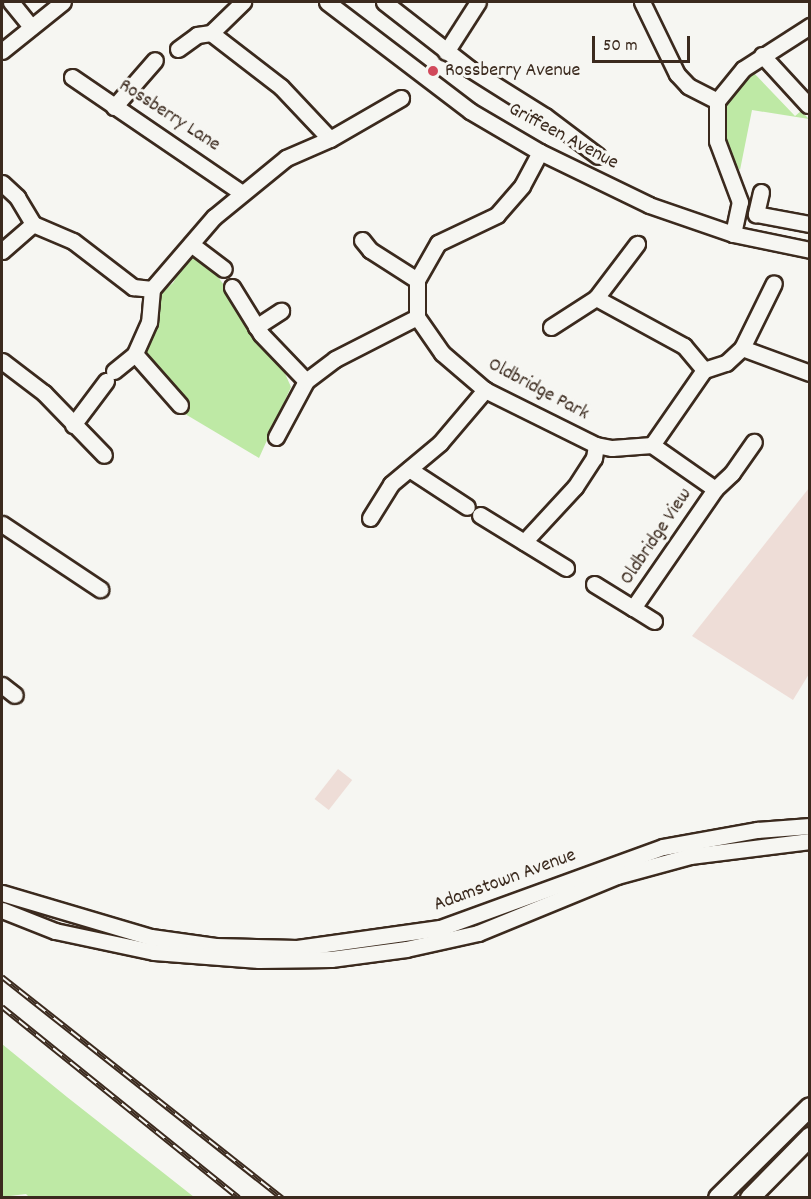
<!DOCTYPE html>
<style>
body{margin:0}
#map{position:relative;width:811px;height:1199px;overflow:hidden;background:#f6f6f2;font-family:Dekko,sans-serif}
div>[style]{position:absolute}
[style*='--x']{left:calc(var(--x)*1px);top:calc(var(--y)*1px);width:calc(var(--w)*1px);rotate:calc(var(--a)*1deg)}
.built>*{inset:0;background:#eeddd7;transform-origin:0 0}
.green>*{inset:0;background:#bee9a5}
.roads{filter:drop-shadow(2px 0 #3b2a1e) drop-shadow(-2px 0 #3b2a1e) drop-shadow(0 2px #3b2a1e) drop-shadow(0 -2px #3b2a1e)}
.minor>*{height:15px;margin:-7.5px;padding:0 7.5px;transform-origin:7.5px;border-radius:7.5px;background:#f6f6f2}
.major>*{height:18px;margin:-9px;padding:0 9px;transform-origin:9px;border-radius:9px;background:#f6f6f2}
.rail>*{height:6px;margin-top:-3px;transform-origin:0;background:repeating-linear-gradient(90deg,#f6f6f2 0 11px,#3b2a1e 0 22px);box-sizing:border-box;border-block:2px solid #3b2a1e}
.dots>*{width:16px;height:16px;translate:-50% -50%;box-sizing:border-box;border:3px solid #f6f6f2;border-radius:50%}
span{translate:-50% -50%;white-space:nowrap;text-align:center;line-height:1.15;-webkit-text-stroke:6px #f6f6f2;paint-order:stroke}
.poi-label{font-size:20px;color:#3b2a1e}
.left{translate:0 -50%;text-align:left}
.street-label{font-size:20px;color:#3b2a1e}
.frame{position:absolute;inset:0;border:3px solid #3b2a1e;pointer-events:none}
.scale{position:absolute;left:592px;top:36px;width:98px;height:27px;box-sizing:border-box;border:3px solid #3b2a1e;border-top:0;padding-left:8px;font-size:18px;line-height:21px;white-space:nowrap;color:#3b2a1e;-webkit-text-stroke:4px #f6f6f2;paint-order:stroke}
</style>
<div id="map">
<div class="built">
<i style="clip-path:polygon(809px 488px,809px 674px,793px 700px,692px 636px)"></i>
<i style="left:338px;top:769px;width:18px;height:38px;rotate:38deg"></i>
</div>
<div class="green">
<i style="clip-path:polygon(752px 71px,795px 116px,801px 111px,809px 119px,752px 110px,740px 170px,731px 160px,722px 136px,723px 115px,728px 99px)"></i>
<i style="clip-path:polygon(196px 256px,207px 262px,279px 360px,291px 387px,259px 458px,170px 405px,144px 347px,161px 293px,173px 283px,186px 260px)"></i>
<i style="clip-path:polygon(2px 1044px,67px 1097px,194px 1197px,30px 1198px,26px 1194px,2px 1197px)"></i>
</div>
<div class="roads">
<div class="minor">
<i style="--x:11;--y:2;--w:32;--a:51"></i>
<i style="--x:327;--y:2;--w:180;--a:37.3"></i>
<i style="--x:470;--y:111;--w:81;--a:30.4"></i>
<i style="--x:540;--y:152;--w:121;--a:25.9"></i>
<i style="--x:649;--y:205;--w:89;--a:19"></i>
<i style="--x:733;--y:234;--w:79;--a:11.7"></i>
<i style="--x:384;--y:2;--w:109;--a:37.9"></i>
<i style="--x:470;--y:69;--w:89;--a:32.1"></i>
<i style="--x:545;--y:116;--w:66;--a:37"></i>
<i style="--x:642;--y:2;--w:80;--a:64.1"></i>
<i style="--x:677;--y:74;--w:16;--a:47"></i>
<i style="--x:688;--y:86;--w:33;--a:27"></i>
<i style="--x:211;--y:33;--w:88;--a:37.6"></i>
<i style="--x:281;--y:87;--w:71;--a:46.7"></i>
<i style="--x:178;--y:49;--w:24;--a:-36"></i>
<i style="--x:197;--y:35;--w:14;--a:-8"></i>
<i style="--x:211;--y:33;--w:45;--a:-44.1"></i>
<i style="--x:2;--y:51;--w:78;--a:-38.8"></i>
<i style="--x:446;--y:52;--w:59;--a:-57.4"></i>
<i style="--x:762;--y:55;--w:68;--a:47.4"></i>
<i style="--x:72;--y:77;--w:206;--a:34.3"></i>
<i style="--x:114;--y:107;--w:62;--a:-48.9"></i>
<i style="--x:540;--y:152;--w:38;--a:118"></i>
<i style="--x:522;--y:186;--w:38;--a:131"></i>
<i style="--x:497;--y:215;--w:65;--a:154.6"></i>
<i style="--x:438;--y:243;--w:43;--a:119.6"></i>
<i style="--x:417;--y:280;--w:37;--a:90"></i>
<i style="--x:417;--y:317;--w:44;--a:55.2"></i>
<i style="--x:442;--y:353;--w:57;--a:40.7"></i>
<i style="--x:485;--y:390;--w:124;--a:26.4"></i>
<i style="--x:596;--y:445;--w:16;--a:11"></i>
<i style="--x:612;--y:448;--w:40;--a:-4.3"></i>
<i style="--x:652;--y:445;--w:91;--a:-55.3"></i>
<i style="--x:2;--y:183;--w:21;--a:43"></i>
<i style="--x:17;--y:197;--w:31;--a:59"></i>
<i style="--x:761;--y:192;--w:23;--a:103"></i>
<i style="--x:756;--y:214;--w:55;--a:10.5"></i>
<i style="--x:733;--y:234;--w:33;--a:-78"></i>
<i style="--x:740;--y:202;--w:65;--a:-110.7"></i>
<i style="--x:717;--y:141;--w:40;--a:-90"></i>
<i style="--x:717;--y:101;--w:41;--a:-50.9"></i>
<i style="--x:743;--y:69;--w:80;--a:-32.7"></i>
<i style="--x:362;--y:240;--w:13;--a:51"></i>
<i style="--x:370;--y:250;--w:56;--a:32.6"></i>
<i style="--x:191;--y:244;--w:41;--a:37.1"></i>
<i style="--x:2;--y:251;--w:41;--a:-41.1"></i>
<i style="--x:33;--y:224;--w:43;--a:23"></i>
<i style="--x:73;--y:241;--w:76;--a:37.5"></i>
<i style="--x:133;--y:287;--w:19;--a:6"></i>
<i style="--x:152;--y:289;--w:95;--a:-49.3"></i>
<i style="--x:214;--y:217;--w:93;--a:-39.3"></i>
<i style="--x:286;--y:158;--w:48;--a:-23.4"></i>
<i style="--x:330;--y:139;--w:82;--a:-30"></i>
<i style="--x:232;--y:287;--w:55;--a:58.3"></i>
<i style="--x:261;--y:334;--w:65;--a:46.2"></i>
<i style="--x:152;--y:289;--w:33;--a:95"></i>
<i style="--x:149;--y:322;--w:35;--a:114"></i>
<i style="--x:135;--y:354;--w:68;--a:48.6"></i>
<i style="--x:596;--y:298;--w:100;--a:28.6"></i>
<i style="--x:684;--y:346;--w:31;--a:50"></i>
<i style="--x:256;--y:327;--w:30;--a:-33"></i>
<i style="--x:551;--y:327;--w:54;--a:-32.8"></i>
<i style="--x:596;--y:298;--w:68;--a:-52.8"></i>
<i style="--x:742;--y:348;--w:72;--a:20.2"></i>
<i style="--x:2;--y:361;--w:53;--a:37.3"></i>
<i style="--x:44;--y:393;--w:86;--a:45.9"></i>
<i style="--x:704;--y:370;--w:23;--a:-18"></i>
<i style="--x:726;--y:363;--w:22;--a:-43"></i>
<i style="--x:742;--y:348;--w:72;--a:-63.8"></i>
<i style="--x:114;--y:371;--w:27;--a:-39"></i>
<i style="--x:73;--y:425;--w:55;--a:-53.1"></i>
<i style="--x:276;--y:437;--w:64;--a:-61.8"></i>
<i style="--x:306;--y:381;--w:36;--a:-37"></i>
<i style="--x:335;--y:359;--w:92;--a:-27.1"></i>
<i style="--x:652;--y:445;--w:77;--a:34.9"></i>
<i style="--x:715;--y:489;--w:23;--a:-43"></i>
<i style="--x:732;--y:473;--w:38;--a:-55"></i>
<i style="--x:409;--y:469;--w:69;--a:33.2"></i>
<i style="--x:480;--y:515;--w:101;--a:31.6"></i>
<i style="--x:370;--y:518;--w:40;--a:-58"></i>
<i style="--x:391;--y:484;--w:64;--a:-39.9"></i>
<i style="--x:440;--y:443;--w:70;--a:-49.7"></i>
<i style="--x:2;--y:524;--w:118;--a:33.6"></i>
<i style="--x:524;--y:542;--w:75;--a:-47.2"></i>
<i style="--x:575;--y:487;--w:35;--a:-57"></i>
<i style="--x:594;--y:458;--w:13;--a:-81"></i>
<i style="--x:594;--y:584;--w:46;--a:31.6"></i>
<i style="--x:654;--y:621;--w:25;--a:-148"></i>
<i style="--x:633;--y:608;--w:145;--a:-55.4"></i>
<i style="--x:2;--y:685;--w:16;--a:38"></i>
<i style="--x:2;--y:893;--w:155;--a:16.5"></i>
<i style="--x:151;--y:937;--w:65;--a:8"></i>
<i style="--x:215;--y:946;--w:82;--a:1.4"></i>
<i style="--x:297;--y:948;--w:144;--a:-8"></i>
<i style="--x:440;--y:928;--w:237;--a:-20"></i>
<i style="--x:663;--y:847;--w:96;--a:-10.3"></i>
<i style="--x:757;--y:830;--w:53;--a:-4.3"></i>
<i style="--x:2;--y:910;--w:57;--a:21.6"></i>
<i style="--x:55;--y:931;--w:101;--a:12"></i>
<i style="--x:154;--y:952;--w:105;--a:4.4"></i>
<i style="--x:259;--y:960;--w:72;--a:-0.8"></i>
<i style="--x:331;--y:959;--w:76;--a:-7.6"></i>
<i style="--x:406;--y:949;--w:74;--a:-12.5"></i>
<i style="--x:478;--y:933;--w:150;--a:-22.3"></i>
<i style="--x:617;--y:876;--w:76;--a:-15.3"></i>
<i style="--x:690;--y:856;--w:121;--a:-7.1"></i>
</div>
<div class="major">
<i style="--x:718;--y:1198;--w:129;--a:-44.7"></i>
<i style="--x:750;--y:1198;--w:86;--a:-45.5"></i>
</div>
</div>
<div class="rail">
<i style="--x:2;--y:977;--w:357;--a:38.3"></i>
<i style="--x:2;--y:1007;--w:304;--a:38.9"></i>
</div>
<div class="dots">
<i style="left:433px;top:71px;background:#d1495b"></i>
</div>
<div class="poi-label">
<span class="left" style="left:445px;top:71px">Rossberry Avenue</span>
</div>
<div class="street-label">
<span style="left:169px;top:116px;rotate:33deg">Rossberry Lane</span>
<span style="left:563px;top:137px;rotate:28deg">Griffeen Avenue</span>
<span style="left:538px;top:390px;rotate:28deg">Oldbridge Park</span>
<span style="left:657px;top:537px;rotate:-56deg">Oldbridge View</span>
<span style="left:505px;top:881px;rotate:-20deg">Adamstown Avenue</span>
</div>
<div class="frame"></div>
<div class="scale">50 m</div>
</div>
